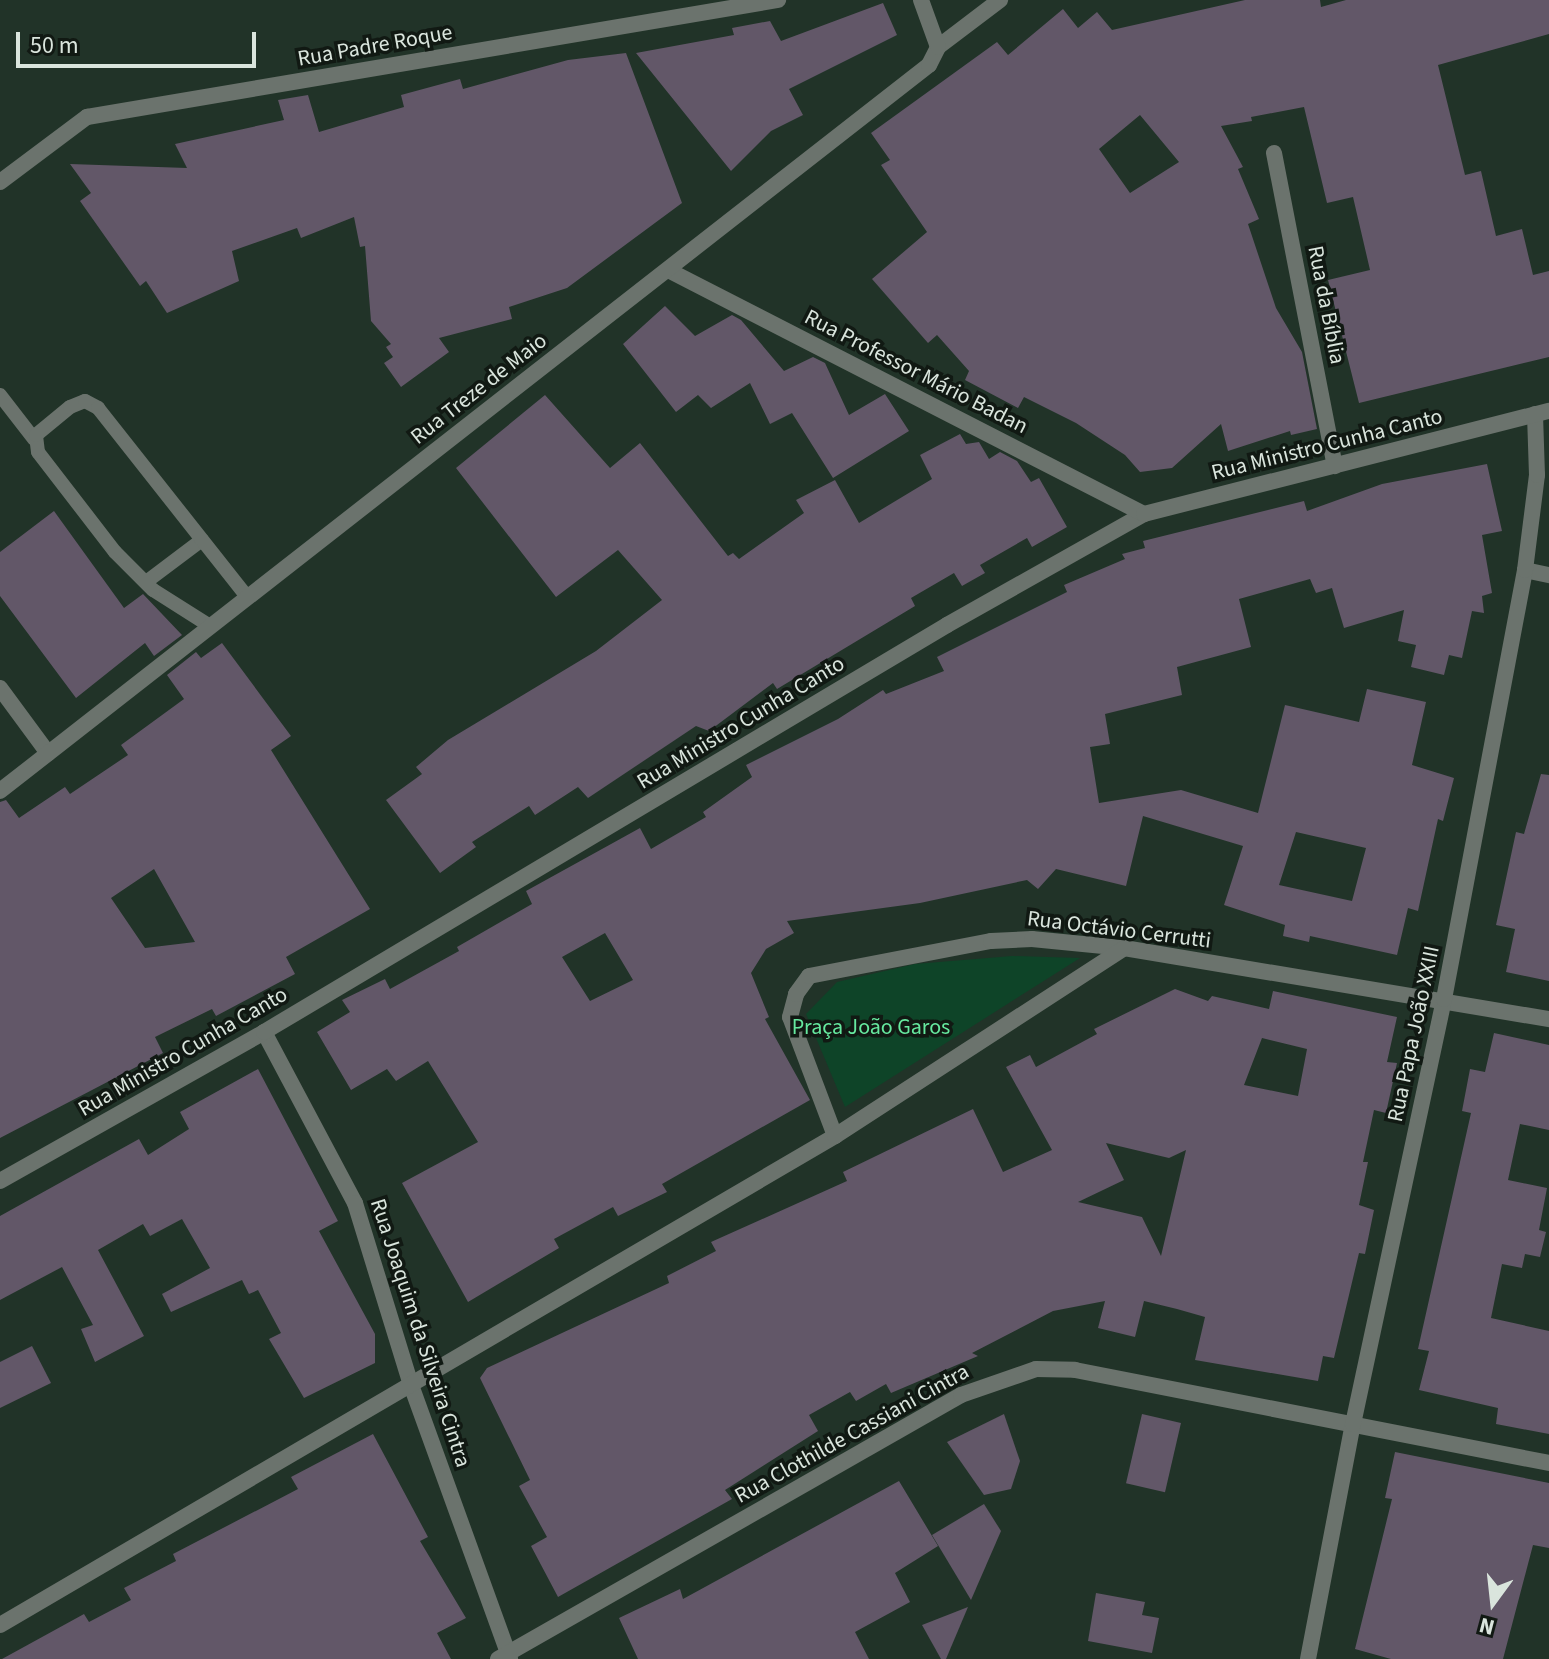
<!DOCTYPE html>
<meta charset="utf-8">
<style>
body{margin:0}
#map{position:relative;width:1549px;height:1659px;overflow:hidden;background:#213328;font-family:"Source Sans 3",sans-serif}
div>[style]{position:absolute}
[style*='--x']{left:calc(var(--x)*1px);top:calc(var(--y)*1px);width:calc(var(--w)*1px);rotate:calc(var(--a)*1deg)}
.green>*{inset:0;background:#0e4428}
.building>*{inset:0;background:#625768;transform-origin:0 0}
.service>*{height:14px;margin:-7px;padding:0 7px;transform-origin:7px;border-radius:7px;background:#6b736d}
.minor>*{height:16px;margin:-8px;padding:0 8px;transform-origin:8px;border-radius:8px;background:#6b736d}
.tertiary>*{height:16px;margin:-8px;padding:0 8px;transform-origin:8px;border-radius:8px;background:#6b736d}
span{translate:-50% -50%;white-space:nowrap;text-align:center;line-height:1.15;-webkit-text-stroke:7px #111913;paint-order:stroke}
.street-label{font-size:22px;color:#dae5dd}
.park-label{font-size:22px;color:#66e99f}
.north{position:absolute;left:1453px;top:1563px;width:80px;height:80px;-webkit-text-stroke:6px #111913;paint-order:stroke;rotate:195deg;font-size:22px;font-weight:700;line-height:32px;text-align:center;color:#dae5dd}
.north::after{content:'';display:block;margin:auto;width:28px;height:36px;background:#dae5dd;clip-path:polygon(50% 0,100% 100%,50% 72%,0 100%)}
.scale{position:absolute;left:16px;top:32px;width:240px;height:36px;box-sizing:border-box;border:4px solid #dae5dd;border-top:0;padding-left:10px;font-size:24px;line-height:28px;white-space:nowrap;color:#dae5dd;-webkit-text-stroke:6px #111913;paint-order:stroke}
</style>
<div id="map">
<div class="green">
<i style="clip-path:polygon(1012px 956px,1080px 958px,845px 1107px,806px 1014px,837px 982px,915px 964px)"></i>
</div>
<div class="building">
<i style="clip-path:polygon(evenodd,1245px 0,1320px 0,1321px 7px,1346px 0,1549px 0,1549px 34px,1438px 65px,1465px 175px,1481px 171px,1496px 236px,1522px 229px,1533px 275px,1549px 271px,1549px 357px,1359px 403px,1328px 280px,1370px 270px,1353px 197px,1327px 203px,1304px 107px,1251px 117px,1252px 121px,1221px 126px,1243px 167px,1238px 169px,1259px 219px,1248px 224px,1276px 308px,1302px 352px,1317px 429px,1291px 435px,1290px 431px,1228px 451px,1221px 424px,1172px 468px,1140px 472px,1125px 455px,1076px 423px,1024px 397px,1018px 408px,965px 380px,969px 371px,937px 335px,928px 343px,872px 279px,927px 232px,881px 165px,890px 160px,871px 133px,997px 42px,1008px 55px,1063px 9px,1078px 28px,1097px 12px,1112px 30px,1245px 0,1140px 115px,1179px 162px,1130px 193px,1099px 149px,1140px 115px)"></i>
<i style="clip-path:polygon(883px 3px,897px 35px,789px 89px,803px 115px,771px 131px,731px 171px,636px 53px,734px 35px,732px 28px,770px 21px,781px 41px)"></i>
<i style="clip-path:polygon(626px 53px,682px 203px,567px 288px,509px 307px,512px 319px,439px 338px,449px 352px,401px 387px,384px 363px,393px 357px,386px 347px,391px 344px,371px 321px,365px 246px,360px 247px,354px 217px,301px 238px,297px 228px,232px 251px,239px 281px,167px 313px,146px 281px,140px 286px,80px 201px,91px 193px,70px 164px,187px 168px,175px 144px,284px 120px,278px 100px,308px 95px,319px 132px,404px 107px,401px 95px,460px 79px,463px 89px,568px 60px)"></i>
<i style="clip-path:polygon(665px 306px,695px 336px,732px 315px,741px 320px,784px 371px,813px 357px,825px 363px,849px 415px,885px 394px,909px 431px,833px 478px,792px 413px,770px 424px,750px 383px,711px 408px,698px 395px,676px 412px,623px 344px)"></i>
<i style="clip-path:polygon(545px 395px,610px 468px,640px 443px,728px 556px,733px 553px,739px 559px,804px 513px,796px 500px,835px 480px,859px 523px,932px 479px,920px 455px,960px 434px,966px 444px,979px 442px,989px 459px,1000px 452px,1017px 461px,1031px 482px,1039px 478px,1067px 527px,1032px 547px,1027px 538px,980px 565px,985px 573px,962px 586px,954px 573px,911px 598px,915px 606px,777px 689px,773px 683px,709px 731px,696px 726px,588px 798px,578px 787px,535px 815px,529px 806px,472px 842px,476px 847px,440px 873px,386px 800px,422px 774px,416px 767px,448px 740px,596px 651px,662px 600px,618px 550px,556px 597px,456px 468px)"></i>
<i style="clip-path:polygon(evenodd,1487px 464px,1502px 531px,1482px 535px,1492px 593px,1482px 596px,1484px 613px,1472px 611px,1462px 658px,1449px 655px,1444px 675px,1411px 667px,1416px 645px,1398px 641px,1404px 610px,1344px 628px,1332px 588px,1316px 593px,1310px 579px,1239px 599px,1251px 647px,1177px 667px,1182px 695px,1105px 714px,1110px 744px,1090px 747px,1099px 803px,1181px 790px,1258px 813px,1285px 705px,1359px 722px,1367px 689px,1426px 702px,1412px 765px,1454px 778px,1443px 821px,1438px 819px,1418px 911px,1408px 908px,1397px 955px,1310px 936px,1309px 942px,1283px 936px,1285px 925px,1224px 905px,1243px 846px,1143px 816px,1126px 886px,1056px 869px,1038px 889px,1027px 880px,920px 903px,787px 921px,794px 933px,766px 949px,751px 973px,769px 1017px,765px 1019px,810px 1100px,662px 1184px,667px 1192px,618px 1216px,613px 1207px,554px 1239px,559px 1248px,468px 1302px,402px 1183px,478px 1142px,428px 1061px,396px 1081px,387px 1069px,351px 1090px,317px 1032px,350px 1012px,342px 1000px,385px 979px,390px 989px,459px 951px,457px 947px,532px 904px,526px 891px,640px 828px,651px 849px,706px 817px,703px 812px,752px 777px,746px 765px,838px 719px,883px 690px,886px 694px,944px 671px,937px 657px,1067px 592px,1064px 585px,1125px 559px,1122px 554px,1145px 548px,1143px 541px,1304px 501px,1307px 511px,1382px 484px,1487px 464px,1296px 832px,1366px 848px,1352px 901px,1279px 885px,1296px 832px,1487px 464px,605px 933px,633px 980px,590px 1001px,562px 957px,605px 933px)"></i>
<i style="clip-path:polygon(54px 511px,124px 608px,143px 594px,182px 635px,154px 656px,145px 643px,76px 698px,0 596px,0 552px)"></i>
<i style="clip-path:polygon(evenodd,222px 643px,291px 736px,271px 750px,370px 909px,286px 957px,295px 974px,216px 1016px,212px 1009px,155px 1037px,163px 1053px,0 1138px,0 802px,6px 800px,19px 818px,65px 787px,70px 794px,128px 755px,121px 745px,184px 699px,167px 675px,196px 652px,201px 658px,222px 643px,154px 869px,195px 942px,145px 948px,111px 898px,154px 869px)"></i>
<i style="clip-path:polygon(1541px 774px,1549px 775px,1549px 981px,1506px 972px,1515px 929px,1496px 925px,1516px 832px,1524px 834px)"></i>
<i style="clip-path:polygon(evenodd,1175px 989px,1208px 1001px,1212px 996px,1269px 1009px,1273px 991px,1397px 1017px,1387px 1062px,1397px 1063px,1386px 1113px,1374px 1110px,1363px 1162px,1368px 1162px,1359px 1205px,1374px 1210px,1365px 1254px,1359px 1253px,1334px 1358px,1323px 1356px,1318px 1381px,1195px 1360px,1205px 1317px,1177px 1309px,1144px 1301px,1135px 1337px,1098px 1328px,1105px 1301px,1053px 1311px,972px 1353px,978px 1356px,891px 1393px,886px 1384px,856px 1401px,850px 1392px,809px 1415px,818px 1431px,725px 1490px,732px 1499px,558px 1597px,531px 1546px,547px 1537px,519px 1486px,530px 1480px,480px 1378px,487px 1368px,669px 1283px,667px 1276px,716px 1251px,711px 1242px,847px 1181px,843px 1172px,973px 1109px,1003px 1172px,1052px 1150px,1006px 1067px,1030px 1055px,1036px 1067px,1097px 1034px,1094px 1029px,1175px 989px,1262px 1038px,1307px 1049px,1298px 1096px,1244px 1085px,1262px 1038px,1175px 989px,1106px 1143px,1169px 1158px,1186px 1150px,1161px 1256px,1142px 1217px,1078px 1202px,1124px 1180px,1106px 1143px)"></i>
<i style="clip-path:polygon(1494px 1033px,1549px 1045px,1549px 1130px,1520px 1124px,1508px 1180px,1547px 1188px,1539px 1230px,1546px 1232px,1540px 1257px,1525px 1254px,1522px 1268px,1502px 1264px,1491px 1318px,1549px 1331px,1549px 1434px,1496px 1424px,1498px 1408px,1419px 1390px,1429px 1351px,1418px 1349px,1471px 1113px,1462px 1111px,1470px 1069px,1485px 1072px)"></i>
<i style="clip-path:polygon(258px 1069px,338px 1221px,319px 1231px,375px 1334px,375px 1363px,304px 1398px,269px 1339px,281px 1333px,258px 1290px,249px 1294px,242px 1280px,171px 1312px,162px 1294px,210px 1268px,182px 1219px,150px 1236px,143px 1224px,98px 1250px,144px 1336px,95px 1362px,81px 1329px,93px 1325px,62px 1267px,0 1300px,0 1216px,139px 1139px,148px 1155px,189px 1129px,180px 1112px)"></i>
<i style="clip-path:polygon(32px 1346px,51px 1383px,0 1408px,0 1362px)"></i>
<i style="clip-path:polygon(1004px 1414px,1020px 1461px,1011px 1489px,984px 1495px,947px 1442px)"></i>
<i style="left:1142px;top:1414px;width:40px;height:71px;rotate:13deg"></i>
<i style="clip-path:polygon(373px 1434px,428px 1537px,420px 1541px,466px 1618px,437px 1633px,451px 1659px,2px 1659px,84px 1614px,89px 1622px,131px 1600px,124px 1588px,176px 1561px,173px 1554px,298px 1489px,291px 1477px)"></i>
<i style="clip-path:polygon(1395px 1452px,1549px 1483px,1549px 1548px,1533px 1545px,1503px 1659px,1391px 1659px,1355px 1649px,1392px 1499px,1385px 1498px)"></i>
<i style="clip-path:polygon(899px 1481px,938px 1546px,895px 1573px,910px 1602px,855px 1632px,869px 1659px,638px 1659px,619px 1618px,680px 1589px,683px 1599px)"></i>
<i style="clip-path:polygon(984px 1504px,1001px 1531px,971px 1600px,932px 1535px)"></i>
<i style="clip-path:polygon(1096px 1593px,1145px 1602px,1142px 1615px,1159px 1618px,1152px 1653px,1088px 1641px)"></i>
<i style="clip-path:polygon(968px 1607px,946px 1659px,941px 1659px,922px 1625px)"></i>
</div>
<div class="service">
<i style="--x:0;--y:395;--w:56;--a:52.3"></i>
<i style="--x:146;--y:582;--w:70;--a:-36.9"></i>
<i style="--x:210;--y:626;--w:67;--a:-147.7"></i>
<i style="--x:153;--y:590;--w:54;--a:-135"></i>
<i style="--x:115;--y:552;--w:126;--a:-127.6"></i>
<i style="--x:38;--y:452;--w:17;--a:-97"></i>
<i style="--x:36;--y:435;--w:44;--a:-39.5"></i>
<i style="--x:70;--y:407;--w:16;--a:-22"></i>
<i style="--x:85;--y:401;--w:15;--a:28"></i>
<i style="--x:98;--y:408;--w:241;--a:51.7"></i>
</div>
<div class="minor">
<i style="--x:1274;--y:153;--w:319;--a:79"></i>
<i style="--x:1525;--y:570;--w:25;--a:12"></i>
<i style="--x:264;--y:1032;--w:194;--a:62"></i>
<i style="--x:355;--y:1203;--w:190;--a:72.9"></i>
<i style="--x:411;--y:1385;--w:291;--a:70.1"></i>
<i style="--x:835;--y:1136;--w:127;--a:-110.7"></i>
<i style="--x:790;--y:1017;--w:24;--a:-75"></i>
<i style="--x:796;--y:994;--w:22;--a:-54"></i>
<i style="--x:809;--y:976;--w:185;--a:-10.9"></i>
<i style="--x:991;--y:941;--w:41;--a:-2.8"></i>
<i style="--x:1032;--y:939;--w:92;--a:5.6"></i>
<i style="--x:1124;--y:948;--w:431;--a:9.5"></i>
<i style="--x:0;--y:1181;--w:303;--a:-29.4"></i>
<i style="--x:264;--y:1032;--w:795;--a:-30.79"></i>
<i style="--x:947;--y:625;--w:226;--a:-29.4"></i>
<i style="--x:0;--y:1625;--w:968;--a:-30.35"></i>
<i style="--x:835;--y:1136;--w:345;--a:-33"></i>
<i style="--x:498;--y:1659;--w:533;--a:-29.69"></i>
<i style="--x:961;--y:1395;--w:79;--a:-19.1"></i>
<i style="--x:1036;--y:1369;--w:39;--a:1"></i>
<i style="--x:1075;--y:1370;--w:483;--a:11.1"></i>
<i style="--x:1308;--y:1659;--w:239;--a:-79.2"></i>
<i style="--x:1353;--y:1424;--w:435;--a:-77.9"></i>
<i style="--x:1444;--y:999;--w:437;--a:-79.3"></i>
<i style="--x:1525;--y:570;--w:96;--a:-82.8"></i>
<i style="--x:1537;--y:475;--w:61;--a:-91.9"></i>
</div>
<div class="tertiary">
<i style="--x:938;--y:47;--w:78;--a:-37.2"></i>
<i style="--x:0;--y:182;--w:109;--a:-36.8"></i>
<i style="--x:87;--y:117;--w:701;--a:-9.61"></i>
<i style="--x:668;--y:270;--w:535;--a:27.14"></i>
<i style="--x:1144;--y:514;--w:418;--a:-14.3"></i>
<i style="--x:0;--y:688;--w:81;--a:53.6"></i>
<i style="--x:0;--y:791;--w:1179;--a:-38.01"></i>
<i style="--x:929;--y:65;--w:20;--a:-63"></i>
<i style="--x:938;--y:47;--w:50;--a:-109.9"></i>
</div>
<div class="street-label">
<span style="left:375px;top:46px;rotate:-10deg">Rua Padre Roque</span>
<span style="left:1326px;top:305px;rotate:79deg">Rua da Bíblia</span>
<span style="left:916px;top:372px;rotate:27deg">Rua Professor Mário Badan</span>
<span style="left:479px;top:389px;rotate:-38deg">Rua Treze de Maio</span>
<span style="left:1327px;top:445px;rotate:-14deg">Rua Ministro Cunha Canto</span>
<span style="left:741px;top:723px;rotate:-31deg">Rua Ministro Cunha Canto</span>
<span style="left:1119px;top:930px;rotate:7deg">Rua Octávio Cerrutti</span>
<span style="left:1414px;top:1034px;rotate:-78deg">Rua Papa João XXIII</span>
<span style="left:183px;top:1052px;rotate:-30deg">Rua Ministro Cunha Canto</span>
<span style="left:420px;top:1333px;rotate:72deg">Rua Joaquim da Silveira Cintra</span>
<span style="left:852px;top:1434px;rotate:-29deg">Rua Clothilde Cassiani Cintra</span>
</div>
<div class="park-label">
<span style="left:871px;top:1028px">Praça João Garos</span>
</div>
<div class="north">N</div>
<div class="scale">50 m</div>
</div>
